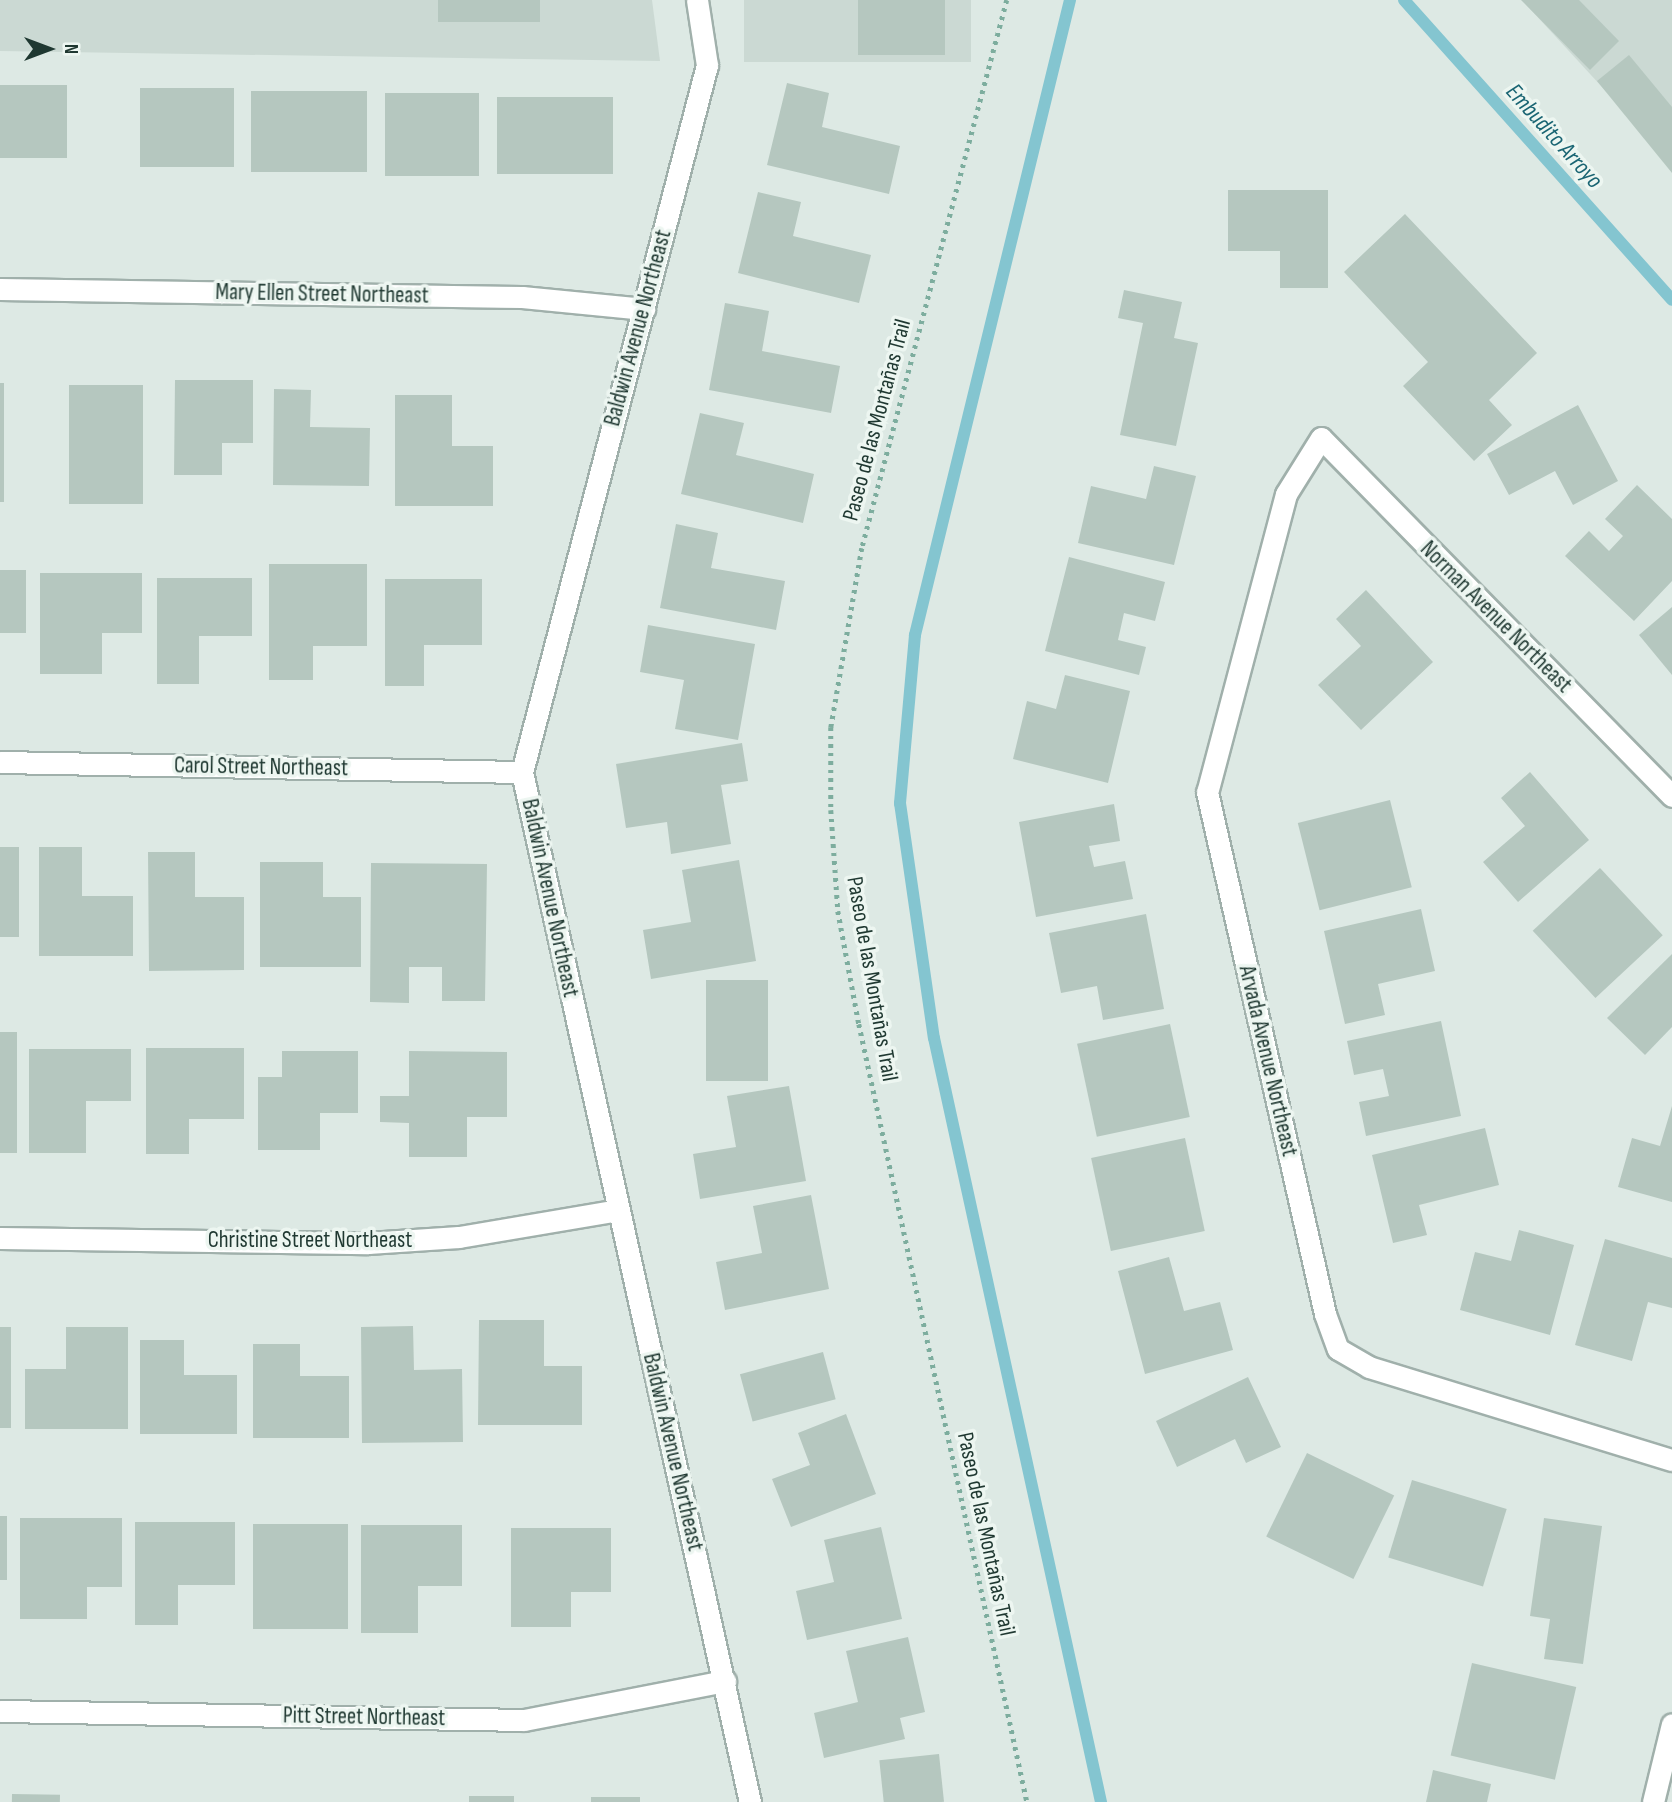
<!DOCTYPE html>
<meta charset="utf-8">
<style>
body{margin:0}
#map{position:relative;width:1672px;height:1802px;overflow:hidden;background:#dde9e4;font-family:"Sofia Sans Condensed",sans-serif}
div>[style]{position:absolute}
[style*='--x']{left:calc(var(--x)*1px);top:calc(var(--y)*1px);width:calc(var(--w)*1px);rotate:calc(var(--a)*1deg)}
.built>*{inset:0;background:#cbd9d3;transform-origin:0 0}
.stream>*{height:12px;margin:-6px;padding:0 6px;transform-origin:6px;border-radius:6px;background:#84c5d0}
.building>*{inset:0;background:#b5c7bf;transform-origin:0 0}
.path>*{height:4.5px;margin-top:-2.25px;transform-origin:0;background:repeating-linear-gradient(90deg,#7dad9e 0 3.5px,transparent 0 8.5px)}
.roads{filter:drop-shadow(2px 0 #a0b0ab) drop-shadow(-2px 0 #a0b0ab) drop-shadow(0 2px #a0b0ab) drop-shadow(0 -2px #a0b0ab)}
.minor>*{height:21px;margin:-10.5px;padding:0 10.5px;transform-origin:10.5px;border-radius:10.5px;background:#fff}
span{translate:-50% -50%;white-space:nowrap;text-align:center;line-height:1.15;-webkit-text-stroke:7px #edf6f1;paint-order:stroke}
.street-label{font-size:23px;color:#1f3831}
.water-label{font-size:24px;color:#1a6573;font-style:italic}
.north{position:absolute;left:14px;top:14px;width:70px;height:70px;-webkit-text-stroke:5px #edf6f1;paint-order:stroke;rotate:90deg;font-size:19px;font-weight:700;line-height:28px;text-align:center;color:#1f3831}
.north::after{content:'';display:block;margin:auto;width:24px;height:32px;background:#1f3831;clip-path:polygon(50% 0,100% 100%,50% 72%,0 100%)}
</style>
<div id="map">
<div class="built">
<i style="clip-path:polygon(0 0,652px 0,660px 61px,0 51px)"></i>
<i style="left:744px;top:0;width:227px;height:62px"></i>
<i style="clip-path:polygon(1522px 0,1672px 0,1672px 163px)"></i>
</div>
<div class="stream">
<i style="--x:1070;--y:0;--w:654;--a:103.72"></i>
<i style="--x:915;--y:635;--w:169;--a:95.1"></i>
<i style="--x:900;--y:803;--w:237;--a:81.8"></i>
<i style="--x:934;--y:1038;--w:782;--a:77.67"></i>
<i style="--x:1404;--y:0;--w:402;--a:48.2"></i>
</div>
<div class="building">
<i style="left:438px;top:0;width:102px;height:22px"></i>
<i style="left:858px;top:0;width:87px;height:55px"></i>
<i style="clip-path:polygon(1521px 0,1579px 0,1619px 41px,1590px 70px)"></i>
<i style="clip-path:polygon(1629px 55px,1672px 107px,1672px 173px,1597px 81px)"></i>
<i style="clip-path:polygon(787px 83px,829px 93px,822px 127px,900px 146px,889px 194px,767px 165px)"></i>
<i style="left:0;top:85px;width:67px;height:73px"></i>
<i style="left:140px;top:88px;width:94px;height:79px"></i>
<i style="left:251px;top:91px;width:116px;height:81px"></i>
<i style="left:385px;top:93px;width:94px;height:83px"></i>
<i style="left:497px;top:97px;width:116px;height:77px"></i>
<i style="clip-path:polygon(1228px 190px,1328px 190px,1328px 288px,1280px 288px,1280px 251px,1228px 251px)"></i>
<i style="clip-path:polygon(758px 192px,801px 202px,793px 236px,871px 255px,859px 303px,738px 273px)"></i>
<i style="clip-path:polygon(1405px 214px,1537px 353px,1489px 400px,1512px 425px,1474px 461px,1403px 386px,1428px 362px,1344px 272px)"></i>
<i style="clip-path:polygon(1124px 290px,1182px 302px,1174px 338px,1198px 343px,1176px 446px,1120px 435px,1143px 323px,1118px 318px)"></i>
<i style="clip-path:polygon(725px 303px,769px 311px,762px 351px,840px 366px,831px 413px,709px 390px)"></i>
<i style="clip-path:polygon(175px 380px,253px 380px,253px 443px,222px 443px,222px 475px,174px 475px)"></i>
<i style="left:0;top:383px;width:4px;height:119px"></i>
<i style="left:69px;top:385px;width:74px;height:119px"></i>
<i style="clip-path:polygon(274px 389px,311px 390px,310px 427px,370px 428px,369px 486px,273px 485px)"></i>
<i style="clip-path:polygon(395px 395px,452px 395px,452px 446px,493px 446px,493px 506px,395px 506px)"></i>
<i style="clip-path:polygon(1578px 405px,1618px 481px,1573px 505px,1555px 471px,1509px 495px,1487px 454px)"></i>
<i style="clip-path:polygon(700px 413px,744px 423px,736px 455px,814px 474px,803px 523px,681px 494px)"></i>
<i style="clip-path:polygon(1154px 466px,1196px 476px,1174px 565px,1078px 543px,1091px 486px,1146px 499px)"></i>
<i style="clip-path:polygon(1637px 485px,1672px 519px,1672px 581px,1634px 621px,1565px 556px,1589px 531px,1609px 551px,1623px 536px,1605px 519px)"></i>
<i style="clip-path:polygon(676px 524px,718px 533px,711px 568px,785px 581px,776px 630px,660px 608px)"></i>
<i style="clip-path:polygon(1069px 557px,1165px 582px,1155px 621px,1124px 613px,1118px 640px,1146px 647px,1139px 675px,1045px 651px)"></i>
<i style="clip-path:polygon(269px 564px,367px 564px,367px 646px,313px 646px,313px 680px,269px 680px)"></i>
<i style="left:0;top:570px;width:26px;height:63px"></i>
<i style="clip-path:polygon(40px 573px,142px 573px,142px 633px,102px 633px,102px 674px,40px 674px)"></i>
<i style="clip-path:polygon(157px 578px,252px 578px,252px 636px,199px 636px,199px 684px,157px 684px)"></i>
<i style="clip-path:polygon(385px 579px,482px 579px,482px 645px,424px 645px,424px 686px,385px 686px)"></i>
<i style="clip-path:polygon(1366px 590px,1433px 662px,1361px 730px,1318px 685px,1361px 646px,1336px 619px)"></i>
<i style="clip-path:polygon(1672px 607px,1672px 675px,1639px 635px)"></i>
<i style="clip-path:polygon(648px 625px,755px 644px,738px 740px,675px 729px,684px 680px,640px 672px)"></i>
<i style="clip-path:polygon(1065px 675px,1130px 691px,1108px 783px,1013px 759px,1027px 701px,1056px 709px)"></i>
<i style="clip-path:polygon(742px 743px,748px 781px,721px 785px,731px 844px,671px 854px,667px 822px,626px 828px,616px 764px)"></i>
<i style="clip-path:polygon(1530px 772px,1589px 840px,1518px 902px,1483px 862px,1525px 826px,1501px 798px)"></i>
<i style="left:1390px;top:800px;width:90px;height:95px;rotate:76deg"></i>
<i style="clip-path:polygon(1114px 804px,1120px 841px,1089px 846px,1094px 867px,1125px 861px,1133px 899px,1036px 917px,1019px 822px)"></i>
<i style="left:0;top:847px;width:19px;height:90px"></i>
<i style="clip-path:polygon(39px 847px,82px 847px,82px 896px,133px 896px,133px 956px,39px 956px)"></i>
<i style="clip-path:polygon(148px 852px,195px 852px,195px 897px,244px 897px,244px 970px,149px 971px)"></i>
<i style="clip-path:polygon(739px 860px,756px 961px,651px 979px,643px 930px,691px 922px,682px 870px)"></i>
<i style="clip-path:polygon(260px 862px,323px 862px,323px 897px,361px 897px,361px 967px,260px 967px)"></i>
<i style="clip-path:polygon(371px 863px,487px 864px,485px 1001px,442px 1001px,442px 967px,409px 967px,409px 1003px,370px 1002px)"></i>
<i style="left:1600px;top:868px;width:92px;height:92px;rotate:47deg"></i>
<i style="clip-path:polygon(1421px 909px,1435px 971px,1378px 984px,1385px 1015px,1345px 1024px,1324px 931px)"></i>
<i style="clip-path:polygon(1146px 914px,1164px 1009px,1103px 1020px,1097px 986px,1061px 993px,1049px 933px)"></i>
<i style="clip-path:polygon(1672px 954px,1672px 1027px,1645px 1055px,1607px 1018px)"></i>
<i style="left:706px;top:980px;width:62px;height:101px"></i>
<i style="clip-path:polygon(1441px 1021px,1461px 1116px,1366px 1136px,1359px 1102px,1389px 1096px,1383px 1069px,1354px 1075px,1347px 1041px)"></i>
<i style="left:1170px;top:1024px;width:95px;height:95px;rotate:78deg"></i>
<i style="left:0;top:1032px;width:17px;height:121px"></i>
<i style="clip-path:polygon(146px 1048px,244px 1048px,244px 1119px,189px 1119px,189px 1154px,146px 1154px)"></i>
<i style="clip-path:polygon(29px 1049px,131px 1049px,131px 1101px,86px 1101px,86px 1153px,29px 1153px)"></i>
<i style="clip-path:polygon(282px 1051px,358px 1051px,358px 1113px,320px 1113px,320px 1150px,258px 1150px,258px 1077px,282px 1077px)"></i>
<i style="clip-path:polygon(409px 1051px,507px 1052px,507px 1117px,467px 1117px,467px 1157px,409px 1157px,409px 1123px,380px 1122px,380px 1096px,409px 1096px)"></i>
<i style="clip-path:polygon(789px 1086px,806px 1181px,700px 1199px,693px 1154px,736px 1147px,727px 1096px)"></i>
<i style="clip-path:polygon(1672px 1106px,1672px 1202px,1618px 1187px,1632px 1138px,1660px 1146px)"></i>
<i style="clip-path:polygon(1485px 1128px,1499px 1185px,1419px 1205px,1427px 1235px,1393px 1243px,1372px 1155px)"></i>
<i style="left:1185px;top:1138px;width:95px;height:96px;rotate:78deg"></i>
<i style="clip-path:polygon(811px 1195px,829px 1289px,725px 1310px,716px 1262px,762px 1253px,753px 1206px)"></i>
<i style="clip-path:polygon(1519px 1230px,1574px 1245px,1550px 1335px,1460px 1310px,1475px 1252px,1511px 1261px)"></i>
<i style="clip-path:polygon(1605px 1239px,1672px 1258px,1672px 1308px,1648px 1302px,1632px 1361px,1575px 1345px)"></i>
<i style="clip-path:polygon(1169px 1257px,1184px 1311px,1220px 1302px,1233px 1350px,1145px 1374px,1118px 1271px)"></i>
<i style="clip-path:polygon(479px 1320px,544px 1320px,544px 1366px,582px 1366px,582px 1425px,478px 1425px)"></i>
<i style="clip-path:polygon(413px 1326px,414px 1370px,462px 1369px,463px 1442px,362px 1443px,361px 1327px)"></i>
<i style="left:0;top:1327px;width:11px;height:101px"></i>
<i style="clip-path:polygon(66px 1327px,128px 1327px,128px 1429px,25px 1429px,25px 1369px,66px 1369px)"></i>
<i style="clip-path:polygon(140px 1340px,184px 1340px,184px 1375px,237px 1375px,237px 1434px,140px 1434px)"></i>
<i style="clip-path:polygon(253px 1344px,300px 1344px,300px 1376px,349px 1376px,349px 1438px,253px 1438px)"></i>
<i style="left:823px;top:1352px;width:49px;height:86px;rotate:75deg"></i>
<i style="clip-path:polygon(1248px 1377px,1281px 1447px,1246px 1463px,1235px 1439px,1177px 1467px,1156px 1421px)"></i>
<i style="clip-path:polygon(846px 1414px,876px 1494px,791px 1527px,772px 1479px,810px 1465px,798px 1433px)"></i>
<i style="left:1307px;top:1453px;width:97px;height:93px;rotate:26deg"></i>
<i style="left:1412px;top:1480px;width:99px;height:81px;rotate:17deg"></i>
<i style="left:0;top:1516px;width:7px;height:64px"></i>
<i style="clip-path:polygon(20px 1518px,122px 1518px,122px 1587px,87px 1587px,87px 1619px,20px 1619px)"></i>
<i style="clip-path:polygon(1544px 1518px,1602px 1526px,1583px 1664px,1544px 1659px,1550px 1619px,1530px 1616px)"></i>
<i style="clip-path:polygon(135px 1522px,235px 1522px,235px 1585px,178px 1585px,178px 1625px,135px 1625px)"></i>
<i style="left:253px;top:1524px;width:95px;height:105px"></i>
<i style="clip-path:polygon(361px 1525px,462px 1525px,462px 1586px,418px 1586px,418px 1633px,361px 1633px)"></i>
<i style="clip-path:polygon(881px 1527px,902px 1619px,807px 1640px,796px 1591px,834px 1582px,824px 1540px)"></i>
<i style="clip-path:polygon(511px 1528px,611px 1528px,611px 1592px,571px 1592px,571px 1627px,511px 1627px)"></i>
<i style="clip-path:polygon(908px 1637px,925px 1712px,900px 1718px,905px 1739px,824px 1758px,814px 1713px,858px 1702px,846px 1651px)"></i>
<i style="left:1472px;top:1663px;width:107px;height:95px;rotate:13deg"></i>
<i style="left:939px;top:1754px;width:48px;height:60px;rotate:84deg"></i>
<i style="clip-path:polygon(1433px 1770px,1491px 1784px,1487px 1802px,1426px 1802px)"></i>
<i style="left:12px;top:1794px;width:48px;height:8px;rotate:1deg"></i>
<i style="left:469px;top:1796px;width:45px;height:6px"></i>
<i style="left:591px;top:1797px;width:49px;height:5px"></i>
</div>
<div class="path">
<i style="--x:1007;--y:0;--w:567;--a:104.82"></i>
<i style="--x:862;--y:548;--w:182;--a:99.8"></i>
<i style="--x:831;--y:727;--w:83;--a:90"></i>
<i style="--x:831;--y:810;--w:101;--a:86"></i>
<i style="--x:838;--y:911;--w:115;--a:79.5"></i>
<i style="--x:859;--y:1024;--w:796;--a:77.81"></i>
</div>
<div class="roads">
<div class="minor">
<i style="--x:697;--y:0;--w:66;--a:81.3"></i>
<i style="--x:707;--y:65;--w:731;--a:104.66"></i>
<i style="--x:522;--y:772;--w:1055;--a:77.52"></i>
<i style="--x:0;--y:289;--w:522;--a:0.88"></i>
<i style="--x:522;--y:297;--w:123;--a:5.6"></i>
<i style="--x:0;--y:762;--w:522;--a:1.1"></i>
<i style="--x:1672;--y:796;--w:501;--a:-134.43"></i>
<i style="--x:1321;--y:438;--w:66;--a:122"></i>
<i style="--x:1286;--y:494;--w:308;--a:104.8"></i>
<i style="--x:1207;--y:792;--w:535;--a:77.26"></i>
<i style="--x:1325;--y:1314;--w:37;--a:70"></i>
<i style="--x:1338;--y:1349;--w:36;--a:30"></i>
<i style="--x:1369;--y:1367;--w:317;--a:17.1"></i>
<i style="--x:0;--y:1238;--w:368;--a:0.8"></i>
<i style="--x:368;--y:1243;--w:91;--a:-3.8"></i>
<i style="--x:459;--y:1237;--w:161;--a:-9.6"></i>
<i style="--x:0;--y:1711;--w:524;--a:0.98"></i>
<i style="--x:524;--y:1720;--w:205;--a:-11"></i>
<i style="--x:1653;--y:1802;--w:80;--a:-76.3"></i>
</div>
</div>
<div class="street-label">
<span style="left:322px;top:294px;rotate:1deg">Mary Ellen Street Northeast</span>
<span style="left:638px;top:328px;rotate:-75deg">Baldwin Avenue Northeast</span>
<span style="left:877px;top:420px;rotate:-75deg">Paseo de las Montañas Trail</span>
<span style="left:1496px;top:617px;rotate:45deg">Norman Avenue Northeast</span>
<span style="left:261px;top:767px;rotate:1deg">Carol Street Northeast</span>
<span style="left:550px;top:898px;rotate:78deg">Baldwin Avenue Northeast</span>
<span style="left:872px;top:979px;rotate:80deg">Paseo de las Montañas Trail</span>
<span style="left:1268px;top:1061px;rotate:77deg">Arvada Avenue Northeast</span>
<span style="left:310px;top:1240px">Christine Street Northeast</span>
<span style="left:673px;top:1452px;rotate:77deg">Baldwin Avenue Northeast</span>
<span style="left:986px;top:1534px;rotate:78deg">Paseo de las Montañas Trail</span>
<span style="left:364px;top:1717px;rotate:1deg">Pitt Street Northeast</span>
</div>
<div class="water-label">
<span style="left:1554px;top:136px;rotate:48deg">Embudito Arroyo</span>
</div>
<div class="north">N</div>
</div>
